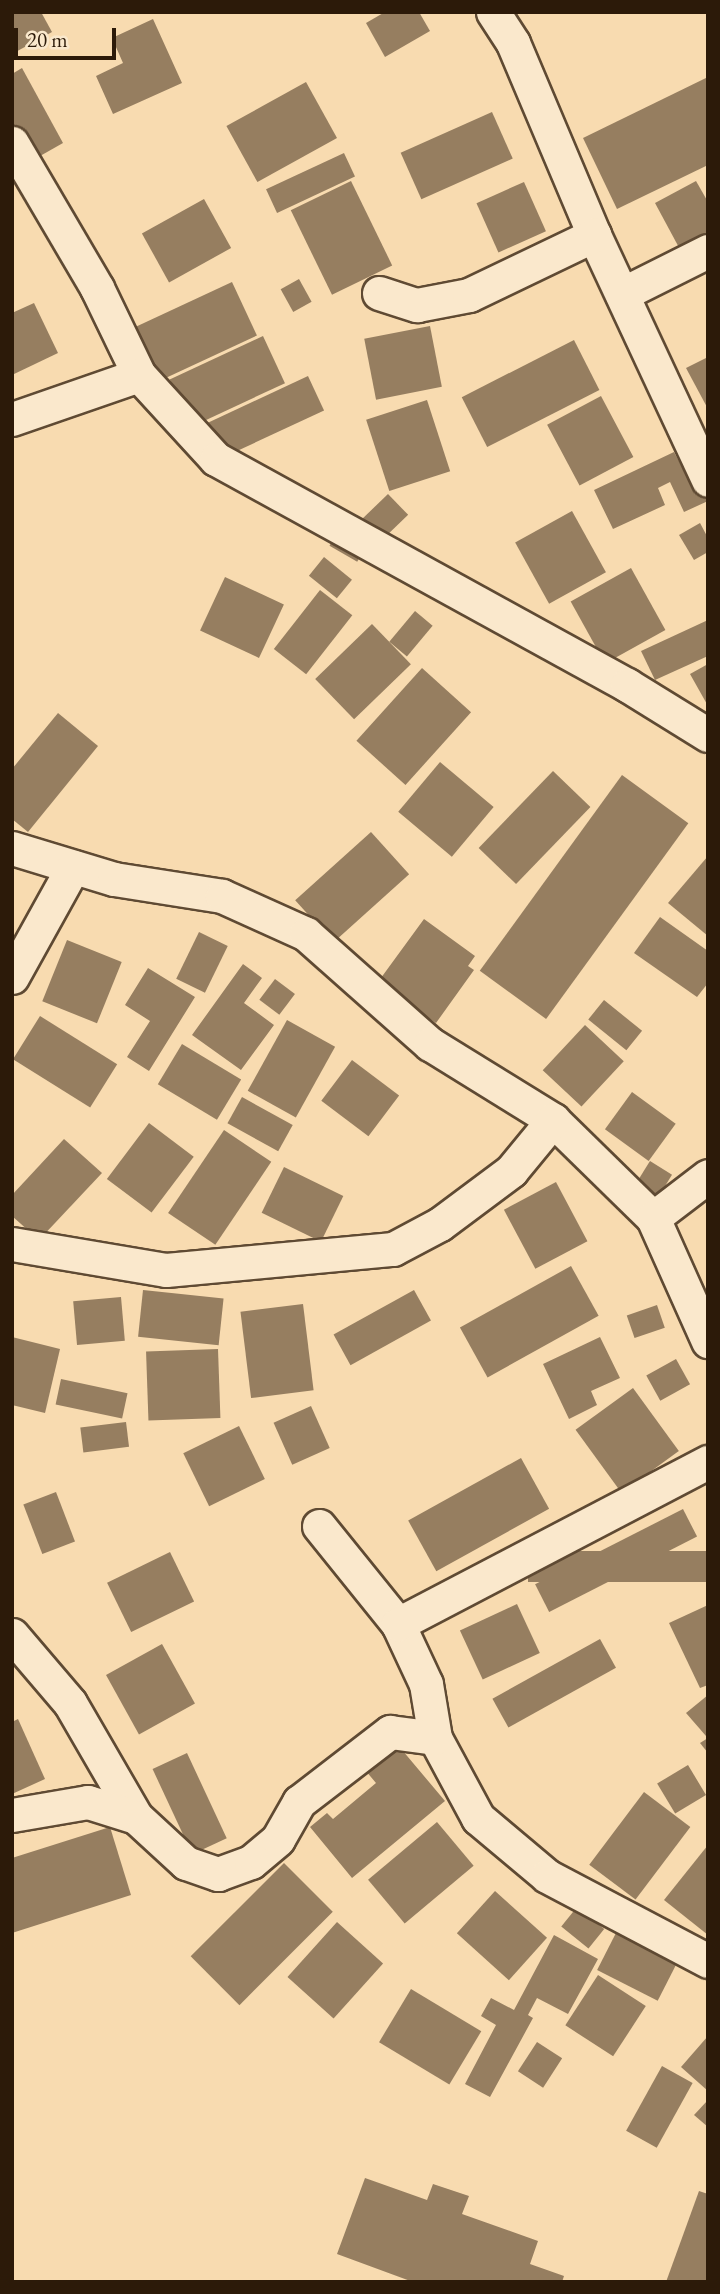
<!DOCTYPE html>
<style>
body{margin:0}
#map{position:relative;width:720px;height:2294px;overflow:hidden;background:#f8dbb0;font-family:"EB Garamond",serif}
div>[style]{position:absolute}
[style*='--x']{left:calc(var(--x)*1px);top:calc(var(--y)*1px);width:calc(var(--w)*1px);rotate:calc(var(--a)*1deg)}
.building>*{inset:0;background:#967e60;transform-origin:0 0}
.roads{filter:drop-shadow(2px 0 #5f4a33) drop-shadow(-2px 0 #5f4a33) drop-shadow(0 2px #5f4a33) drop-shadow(0 -2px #5f4a33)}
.street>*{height:33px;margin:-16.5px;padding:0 16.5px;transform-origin:16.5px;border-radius:16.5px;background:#fae8cc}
span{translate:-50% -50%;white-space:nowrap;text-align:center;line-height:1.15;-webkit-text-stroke:5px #fae8cc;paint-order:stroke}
.frame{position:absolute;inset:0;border:14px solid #2c1a09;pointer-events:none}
.scale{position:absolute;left:14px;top:28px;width:102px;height:32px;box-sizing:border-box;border:4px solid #2c1a09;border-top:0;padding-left:9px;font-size:21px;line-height:24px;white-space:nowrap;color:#2c1a09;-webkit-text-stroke:5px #fae8cc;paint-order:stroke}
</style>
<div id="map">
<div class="building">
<i style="clip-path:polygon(12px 12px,41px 12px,52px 32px,12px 54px)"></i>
<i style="clip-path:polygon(385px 12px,419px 12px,430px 31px,385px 57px,366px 23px)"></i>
<i style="clip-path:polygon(153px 19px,182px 83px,113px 114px,96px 76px,123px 63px,112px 38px)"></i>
<i style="clip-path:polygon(22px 68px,63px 143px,33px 160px,12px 123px,12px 74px)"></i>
<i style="clip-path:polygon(708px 77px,708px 165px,617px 209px,583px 138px)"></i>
<i style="left:306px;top:82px;width:64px;height:91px;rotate:61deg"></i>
<i style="left:492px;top:112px;width:51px;height:100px;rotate:66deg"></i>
<i style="left:344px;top:153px;width:26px;height:86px;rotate:65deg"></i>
<i style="left:351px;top:181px;width:94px;height:67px;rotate:64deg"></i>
<i style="clip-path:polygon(696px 181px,708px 202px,708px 241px,683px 255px,655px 203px)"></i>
<i style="left:524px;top:182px;width:54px;height:52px;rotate:66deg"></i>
<i style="left:204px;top:199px;width:56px;height:71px;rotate:61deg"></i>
<i style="left:299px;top:279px;width:26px;height:21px;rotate:61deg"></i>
<i style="left:232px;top:282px;width:59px;height:112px;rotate:65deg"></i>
<i style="clip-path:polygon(34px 303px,58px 353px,12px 375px,12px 313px)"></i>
<i style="left:430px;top:326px;width:62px;height:67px;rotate:79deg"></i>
<i style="left:263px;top:336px;width:52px;height:103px;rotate:65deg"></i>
<i style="left:574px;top:340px;width:56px;height:126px;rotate:63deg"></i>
<i style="clip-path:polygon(708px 357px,708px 409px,686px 368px)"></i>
<i style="left:308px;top:376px;width:38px;height:114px;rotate:65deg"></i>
<i style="left:601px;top:396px;width:69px;height:61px;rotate:62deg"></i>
<i style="left:427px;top:400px;width:75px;height:64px;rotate:72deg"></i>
<i style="clip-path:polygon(674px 452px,686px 475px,694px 471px,708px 501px,684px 512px,670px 482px,658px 488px,665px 505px,613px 529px,594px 490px)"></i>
<i style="left:388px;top:494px;width:29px;height:36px;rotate:46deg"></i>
<i style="left:572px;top:511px;width:70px;height:65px;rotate:61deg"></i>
<i style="clip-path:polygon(700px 523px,708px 538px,708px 552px,694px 560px,679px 535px)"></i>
<i style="left:338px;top:531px;width:32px;height:17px;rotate:30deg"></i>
<i style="left:324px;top:557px;width:36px;height:24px;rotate:39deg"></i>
<i style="left:631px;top:568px;width:71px;height:69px;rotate:61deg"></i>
<i style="left:225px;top:577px;width:65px;height:59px;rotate:25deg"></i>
<i style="left:320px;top:590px;width:41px;height:75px;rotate:38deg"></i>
<i style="left:415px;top:611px;width:23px;height:40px;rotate:40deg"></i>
<i style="clip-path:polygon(708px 620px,708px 656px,655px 680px,641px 651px)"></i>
<i style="left:372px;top:624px;width:56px;height:79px;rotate:46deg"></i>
<i style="clip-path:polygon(708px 664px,708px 706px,690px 674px)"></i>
<i style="left:422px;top:668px;width:66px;height:98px;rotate:42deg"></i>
<i style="clip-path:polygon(58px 713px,98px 746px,28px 832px,12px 819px,12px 769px)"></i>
<i style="left:440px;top:762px;width:70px;height:65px;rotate:40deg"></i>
<i style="left:553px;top:771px;width:52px;height:107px;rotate:44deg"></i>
<i style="left:622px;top:775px;width:82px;height:242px;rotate:36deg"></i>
<i style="left:371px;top:832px;width:57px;height:102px;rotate:48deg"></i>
<i style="clip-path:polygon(708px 856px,708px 936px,668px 903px)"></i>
<i style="clip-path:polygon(660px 917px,708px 951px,708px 983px,697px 997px,634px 953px)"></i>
<i style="clip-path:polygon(424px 919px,475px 956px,468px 966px,474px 970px,436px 1023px,378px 982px)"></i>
<i style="left:199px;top:932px;width:32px;height:52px;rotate:26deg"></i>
<i style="left:67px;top:940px;width:59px;height:66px;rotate:22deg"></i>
<i style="clip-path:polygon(243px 964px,262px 978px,244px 1003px,274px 1025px,241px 1070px,192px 1035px)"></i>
<i style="clip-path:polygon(148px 968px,195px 997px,149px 1071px,127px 1057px,150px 1021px,125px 1005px)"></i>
<i style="left:275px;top:979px;width:25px;height:26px;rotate:37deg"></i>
<i style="left:604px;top:1000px;width:49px;height:25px;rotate:39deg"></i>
<i style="left:40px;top:1016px;width:91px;height:51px;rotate:32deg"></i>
<i style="left:287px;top:1020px;width:55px;height:81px;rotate:29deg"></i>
<i style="left:585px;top:1025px;width:53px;height:62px;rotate:43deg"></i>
<i style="left:182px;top:1044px;width:69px;height:47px;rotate:31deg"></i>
<i style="left:352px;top:1060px;width:59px;height:51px;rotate:37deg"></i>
<i style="left:632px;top:1092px;width:54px;height:46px;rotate:36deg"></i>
<i style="left:242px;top:1097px;width:58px;height:30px;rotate:29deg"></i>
<i style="left:149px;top:1123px;width:56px;height:70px;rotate:37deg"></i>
<i style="left:224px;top:1130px;width:57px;height:100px;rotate:34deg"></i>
<i style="clip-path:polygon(64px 1139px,102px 1173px,39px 1240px,12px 1216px,12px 1195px)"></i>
<i style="left:650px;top:1161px;width:26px;height:27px;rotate:32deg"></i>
<i style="left:284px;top:1167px;width:66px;height:51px;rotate:26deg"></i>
<i style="left:556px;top:1182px;width:67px;height:59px;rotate:62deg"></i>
<i style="left:571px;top:1266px;width:57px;height:127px;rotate:61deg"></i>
<i style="left:143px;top:1290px;width:81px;height:47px;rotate:6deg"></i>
<i style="left:414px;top:1290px;width:35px;height:92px;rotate:61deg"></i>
<i style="left:121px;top:1297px;width:44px;height:48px;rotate:85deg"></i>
<i style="left:303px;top:1304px;width:87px;height:63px;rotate:83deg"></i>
<i style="left:657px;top:1305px;width:24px;height:32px;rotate:71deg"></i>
<i style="clip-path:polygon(12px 1337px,60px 1349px,45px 1413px,12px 1405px)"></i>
<i style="clip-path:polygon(600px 1337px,620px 1378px,591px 1391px,597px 1405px,569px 1419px,543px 1364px)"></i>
<i style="left:218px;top:1349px;width:69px;height:72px;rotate:88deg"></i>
<i style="left:676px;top:1359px;width:29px;height:34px;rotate:61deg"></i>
<i style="left:61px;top:1379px;width:68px;height:26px;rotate:12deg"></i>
<i style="left:633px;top:1388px;width:78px;height:71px;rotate:54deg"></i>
<i style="left:311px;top:1406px;width:46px;height:41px;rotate:66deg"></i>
<i style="left:126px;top:1422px;width:25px;height:46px;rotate:83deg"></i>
<i style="left:239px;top:1426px;width:59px;height:62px;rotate:64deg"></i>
<i style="left:521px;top:1458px;width:58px;height:129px;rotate:61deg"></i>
<i style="left:56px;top:1492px;width:53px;height:35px;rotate:69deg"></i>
<i style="left:683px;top:1509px;width:31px;height:166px;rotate:63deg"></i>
<i style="left:708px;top:1551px;width:31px;height:180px;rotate:90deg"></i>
<i style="left:170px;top:1552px;width:55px;height:70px;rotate:64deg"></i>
<i style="left:517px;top:1604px;width:54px;height:63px;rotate:65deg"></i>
<i style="clip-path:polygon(708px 1605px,708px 1685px,700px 1688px,669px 1623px)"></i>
<i style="left:600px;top:1639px;width:33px;height:123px;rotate:61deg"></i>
<i style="left:162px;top:1644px;width:68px;height:64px;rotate:61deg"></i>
<i style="clip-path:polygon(708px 1695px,708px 1735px,706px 1736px,686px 1713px)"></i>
<i style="clip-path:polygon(18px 1719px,45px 1779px,12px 1794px,12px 1722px)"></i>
<i style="clip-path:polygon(392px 1738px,445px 1801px,352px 1878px,310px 1827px,327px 1813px,333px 1819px,376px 1783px,360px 1764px)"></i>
<i style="clip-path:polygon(708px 1738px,708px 1753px,700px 1743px)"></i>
<i style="left:187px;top:1753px;width:94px;height:38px;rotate:65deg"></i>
<i style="left:688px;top:1765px;width:35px;height:36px;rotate:59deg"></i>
<i style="left:644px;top:1792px;width:58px;height:91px;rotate:37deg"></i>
<i style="left:437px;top:1822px;width:57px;height:90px;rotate:50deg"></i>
<i style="clip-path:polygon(110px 1827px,131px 1895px,12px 1933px,12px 1858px)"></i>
<i style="clip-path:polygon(708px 1845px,708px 1935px,664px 1900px)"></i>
<i style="left:284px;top:1863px;width:69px;height:132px;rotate:45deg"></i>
<i style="left:495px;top:1891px;width:70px;height:57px;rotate:42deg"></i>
<i style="left:577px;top:1907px;width:35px;height:25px;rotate:39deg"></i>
<i style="left:337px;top:1922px;width:62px;height:74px;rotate:42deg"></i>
<i style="left:618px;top:1929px;width:68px;height:46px;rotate:27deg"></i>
<i style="clip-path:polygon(554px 1935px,598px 1959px,568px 2014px,537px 1998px,528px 2015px,533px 2018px,490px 2097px,465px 2084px,496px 2025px,481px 2016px,491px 1998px,514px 2010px)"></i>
<i style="left:598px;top:1975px;width:57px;height:60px;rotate:33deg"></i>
<i style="left:411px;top:1989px;width:82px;height:62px;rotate:31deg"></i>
<i style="clip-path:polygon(708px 2036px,708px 2091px,681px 2067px)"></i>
<i style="left:537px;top:2042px;width:30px;height:35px;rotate:33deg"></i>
<i style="left:662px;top:2066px;width:35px;height:74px;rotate:29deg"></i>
<i style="clip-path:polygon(708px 2100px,708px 2127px,694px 2115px)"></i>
<i style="clip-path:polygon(365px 2178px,427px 2200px,433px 2184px,469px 2196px,462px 2214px,538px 2241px,530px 2264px,564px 2276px,562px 2282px,413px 2282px,337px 2254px)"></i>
<i style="clip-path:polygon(699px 2191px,708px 2194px,708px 2282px,666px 2282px)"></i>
</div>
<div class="roads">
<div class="street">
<i style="--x:493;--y:12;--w:37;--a:57"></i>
<i style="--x:513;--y:43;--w:208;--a:67.1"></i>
<i style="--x:594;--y:235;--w:270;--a:65"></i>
<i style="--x:12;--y:143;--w:168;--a:59.6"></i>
<i style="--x:97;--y:288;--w:97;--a:64.2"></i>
<i style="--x:139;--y:375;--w:114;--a:47.5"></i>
<i style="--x:216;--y:459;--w:469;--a:28.8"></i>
<i style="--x:627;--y:685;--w:95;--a:31.7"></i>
<i style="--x:379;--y:293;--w:40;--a:18"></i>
<i style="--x:417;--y:305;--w:53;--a:-10.9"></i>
<i style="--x:469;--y:295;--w:139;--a:-25.6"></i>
<i style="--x:622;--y:294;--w:96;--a:-26.6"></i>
<i style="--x:12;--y:419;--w:134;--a:-19.1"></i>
<i style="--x:12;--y:848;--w:107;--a:16.9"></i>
<i style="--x:114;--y:879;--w:109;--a:8.9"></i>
<i style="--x:222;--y:896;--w:92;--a:24.3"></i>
<i style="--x:306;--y:934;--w:166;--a:41.6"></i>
<i style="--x:430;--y:1044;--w:145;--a:31.7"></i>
<i style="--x:553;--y:1120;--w:140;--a:44.4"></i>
<i style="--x:653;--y:1218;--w:135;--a:65.9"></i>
<i style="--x:12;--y:977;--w:126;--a:-61"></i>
<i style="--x:653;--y:1218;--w:69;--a:-37.4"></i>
<i style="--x:12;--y:1244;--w:156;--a:9.6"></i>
<i style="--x:166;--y:1270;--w:228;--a:-5.3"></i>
<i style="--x:393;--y:1249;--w:53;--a:-28"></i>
<i style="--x:440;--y:1224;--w:89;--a:-36.7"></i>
<i style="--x:511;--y:1171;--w:66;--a:-50.5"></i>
<i style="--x:319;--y:1526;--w:126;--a:51.1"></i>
<i style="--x:398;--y:1624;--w:66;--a:65"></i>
<i style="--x:426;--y:1684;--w:55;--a:80.5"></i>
<i style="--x:435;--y:1738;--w:91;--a:61.7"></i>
<i style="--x:478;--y:1818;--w:90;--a:40"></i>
<i style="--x:547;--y:1876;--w:182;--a:27.8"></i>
<i style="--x:398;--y:1624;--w:350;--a:-27.6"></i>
<i style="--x:12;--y:1635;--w:89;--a:49.5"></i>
<i style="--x:70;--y:1703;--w:132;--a:59.9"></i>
<i style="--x:12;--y:1815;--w:77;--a:-9.7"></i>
<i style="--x:88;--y:1802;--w:50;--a:17.4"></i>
<i style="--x:136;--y:1817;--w:68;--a:42.6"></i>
<i style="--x:186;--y:1863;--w:34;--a:19"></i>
<i style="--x:218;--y:1874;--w:35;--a:-20"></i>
<i style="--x:251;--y:1862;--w:35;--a:-40"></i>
<i style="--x:278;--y:1839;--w:43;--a:-60.4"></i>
<i style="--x:299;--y:1802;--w:115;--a:-37.6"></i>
<i style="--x:390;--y:1732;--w:45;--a:7.6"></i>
</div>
</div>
<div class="frame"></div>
<div class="scale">20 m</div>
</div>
